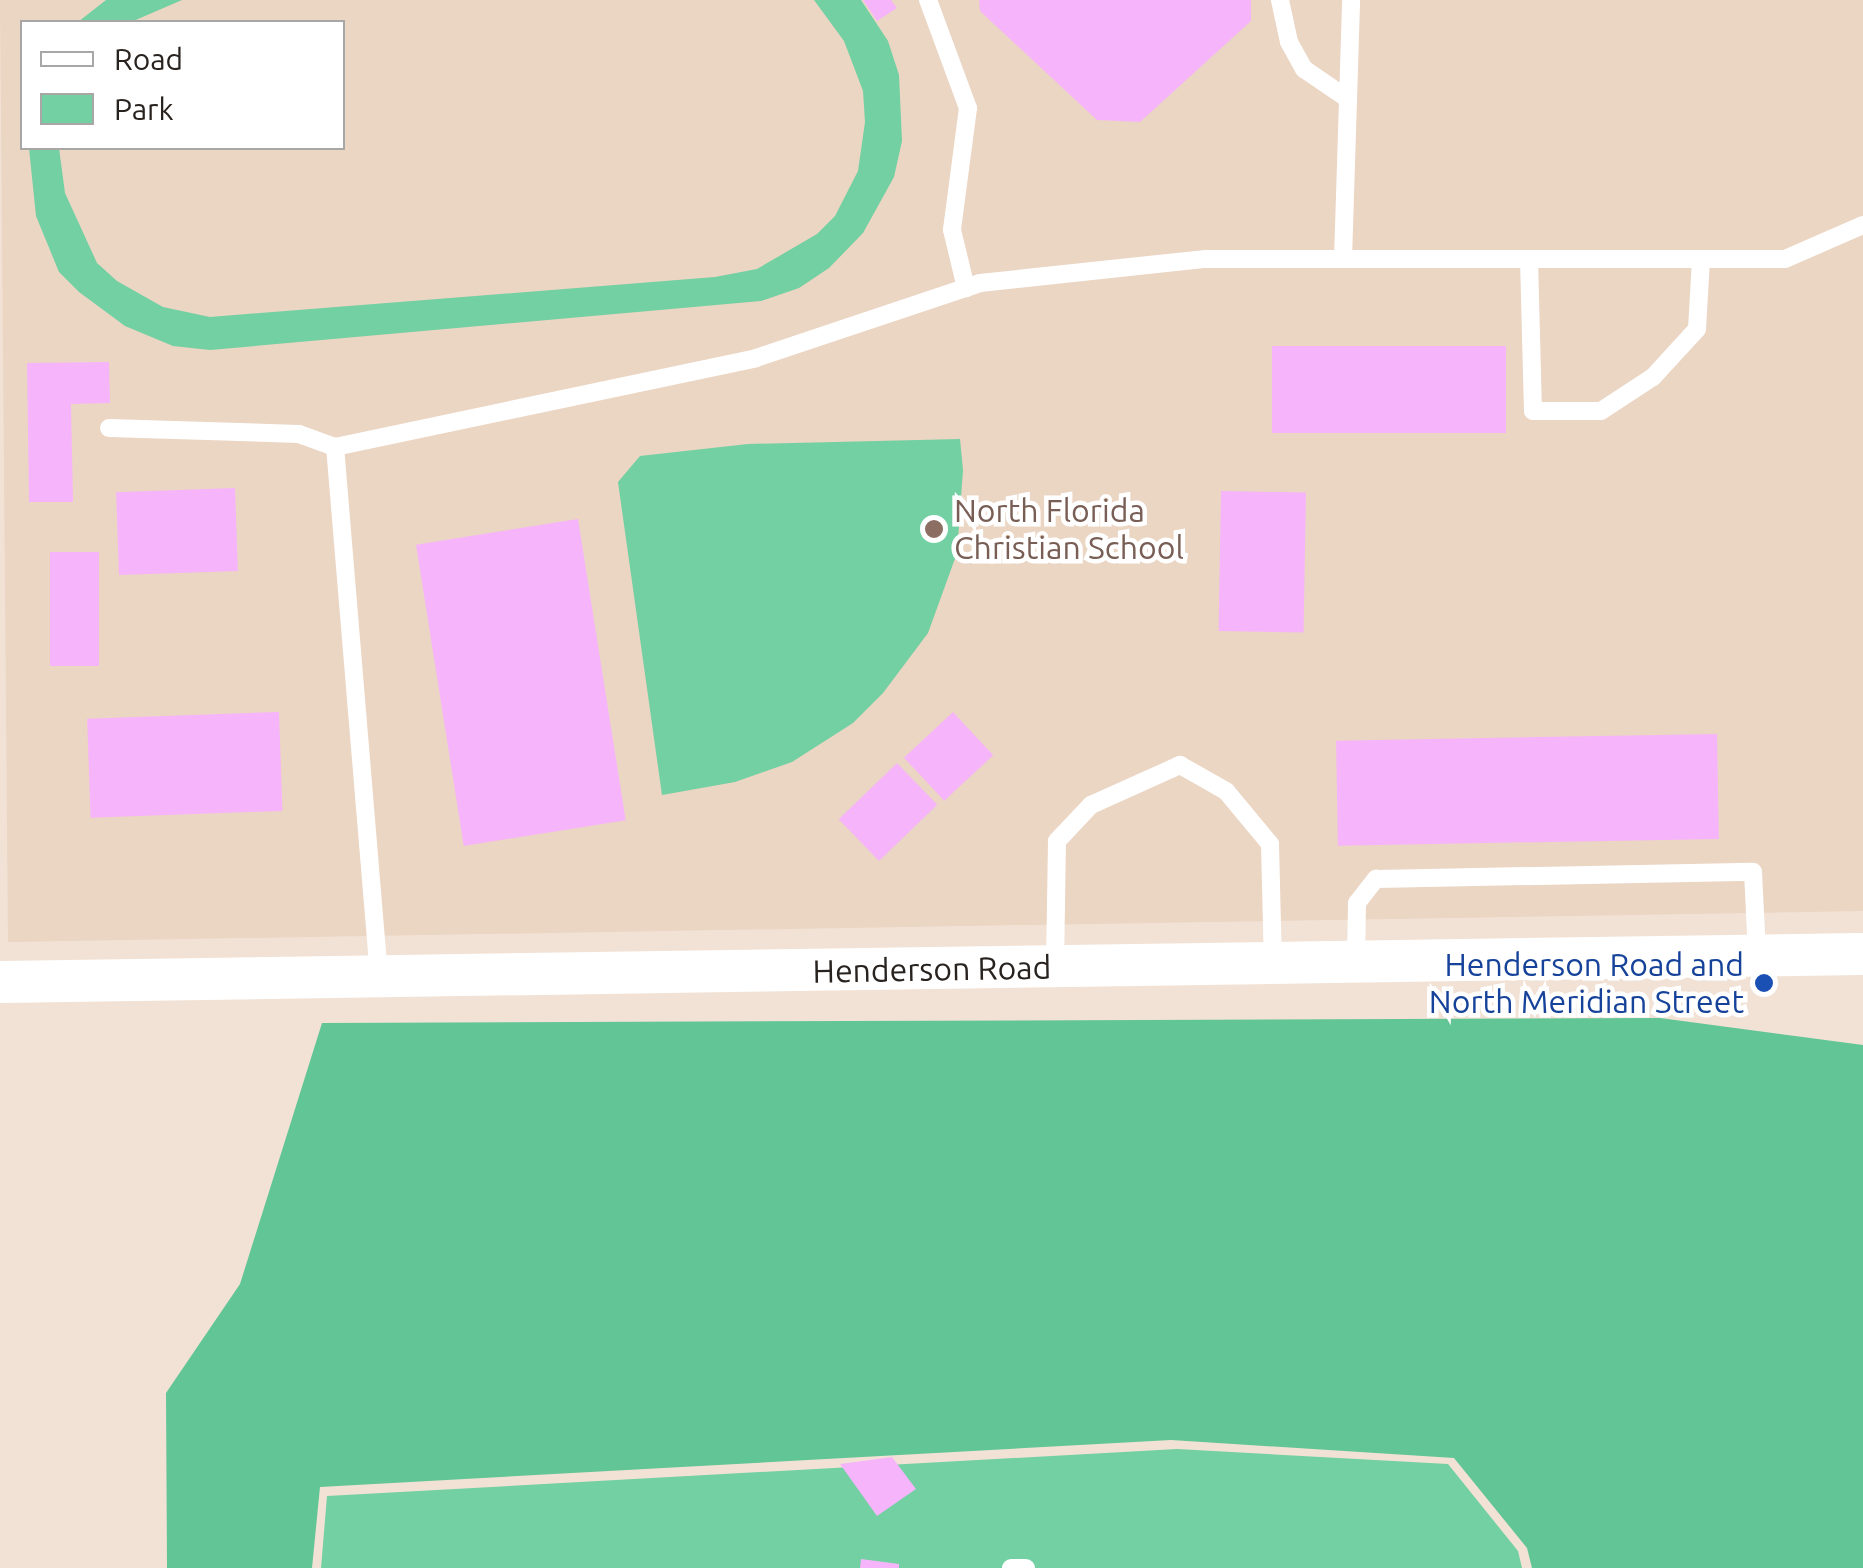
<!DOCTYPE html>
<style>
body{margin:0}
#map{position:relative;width:1863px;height:1568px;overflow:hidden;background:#f2e2d5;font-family:Ubuntu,sans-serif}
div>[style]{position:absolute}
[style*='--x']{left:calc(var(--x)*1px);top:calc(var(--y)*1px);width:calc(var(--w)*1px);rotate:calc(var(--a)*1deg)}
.built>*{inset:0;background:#ebd5c3}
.green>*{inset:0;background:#72d0a2}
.forest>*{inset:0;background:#62c595}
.building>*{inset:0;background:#f6b5fb;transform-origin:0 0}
.service>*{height:18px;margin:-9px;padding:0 9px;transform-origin:9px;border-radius:9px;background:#fff}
.tertiary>*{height:42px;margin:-21px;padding:0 21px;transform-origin:21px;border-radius:21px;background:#fff}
.dots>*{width:28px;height:28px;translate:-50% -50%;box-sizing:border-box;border:5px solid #fff;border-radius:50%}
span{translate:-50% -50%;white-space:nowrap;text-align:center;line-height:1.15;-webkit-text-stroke:9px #fff;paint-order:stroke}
.education-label{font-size:32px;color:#785e54}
.left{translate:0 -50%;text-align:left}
.transit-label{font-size:32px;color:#164399}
.right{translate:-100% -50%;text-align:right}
.street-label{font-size:32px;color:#29231f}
.legend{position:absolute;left:20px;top:20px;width:325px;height:130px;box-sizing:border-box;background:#fff;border:2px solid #a9a7a5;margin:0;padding:12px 18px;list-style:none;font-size:30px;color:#29231f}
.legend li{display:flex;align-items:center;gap:20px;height:50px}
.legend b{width:50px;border:2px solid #a9a7a5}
</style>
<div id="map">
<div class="built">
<i style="clip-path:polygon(evenodd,0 0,1863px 0,1863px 911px,8px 942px,0 0,22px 22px,342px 22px,342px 148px,22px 148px,22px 22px)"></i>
</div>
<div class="green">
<i style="clip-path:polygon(106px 0,182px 0,131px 22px,78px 22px)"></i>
<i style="clip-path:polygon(814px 0,861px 0,888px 41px,899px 75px,902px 141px,894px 177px,863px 233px,829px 268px,799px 288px,761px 301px,210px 350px,173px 346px,125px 326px,79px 292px,59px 272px,36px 216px,29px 148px,59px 148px,65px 193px,97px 263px,117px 281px,163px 307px,210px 317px,715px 277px,757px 269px,817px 234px,835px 216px,858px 171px,865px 122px,863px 91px,844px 41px)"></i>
<i style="clip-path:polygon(960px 439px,963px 470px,957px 553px,928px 633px,883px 693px,853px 723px,792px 762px,735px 782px,662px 795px,618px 482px,640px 456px,748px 444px)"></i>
<i style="clip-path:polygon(1177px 1449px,1448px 1464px,1518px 1551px,1522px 1568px,321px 1568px,327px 1496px)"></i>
</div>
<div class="forest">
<i style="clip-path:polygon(1660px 1018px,1863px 1045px,1863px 1568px,1532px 1568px,1527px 1548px,1454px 1458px,1171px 1440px,320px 1487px,312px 1568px,167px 1568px,166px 1393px,240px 1284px,322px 1023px)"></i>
</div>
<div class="building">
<i style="clip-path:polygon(863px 0,891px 0,897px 8px,877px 21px)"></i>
<i style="clip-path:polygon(979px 0,1251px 0,1251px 21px,1140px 122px,1097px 120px,980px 11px)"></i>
<i style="left:1506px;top:346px;width:87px;height:234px;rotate:90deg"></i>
<i style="clip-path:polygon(109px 362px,110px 403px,71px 404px,73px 502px,29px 502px,27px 363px)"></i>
<i style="left:235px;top:488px;width:83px;height:119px;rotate:88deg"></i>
<i style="left:1221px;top:491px;width:85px;height:140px;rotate:1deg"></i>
<i style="left:578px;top:519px;width:305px;height:164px;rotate:81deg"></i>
<i style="left:50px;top:552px;width:49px;height:114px"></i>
<i style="left:279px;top:712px;width:99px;height:192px;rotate:88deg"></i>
<i style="left:953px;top:712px;width:59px;height:67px;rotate:47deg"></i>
<i style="left:1717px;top:734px;width:105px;height:381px;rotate:89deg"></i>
<i style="left:897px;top:763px;width:58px;height:81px;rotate:46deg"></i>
<i style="clip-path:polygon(892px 1457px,916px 1489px,877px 1516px,840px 1464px)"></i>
<i style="clip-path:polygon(861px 1559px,899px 1564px,899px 1568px,860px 1568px)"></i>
</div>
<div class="service">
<i style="--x:928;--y:0;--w:115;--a:69.7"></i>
<i style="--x:968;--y:108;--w:123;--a:97.5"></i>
<i style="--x:952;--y:230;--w:60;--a:76.4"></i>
<i style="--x:1280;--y:0;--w:43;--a:77.9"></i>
<i style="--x:1289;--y:42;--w:31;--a:61"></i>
<i style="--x:1304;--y:69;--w:53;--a:34.3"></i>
<i style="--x:1343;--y:259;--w:259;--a:-88.2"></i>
<i style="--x:1529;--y:259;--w:152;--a:88.5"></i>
<i style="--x:1533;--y:411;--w:68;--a:0"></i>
<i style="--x:1601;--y:411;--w:62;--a:-33.2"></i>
<i style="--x:1653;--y:377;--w:65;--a:-47.5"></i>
<i style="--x:1697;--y:329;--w:70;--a:-86.7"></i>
<i style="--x:109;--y:428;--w:190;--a:1.8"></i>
<i style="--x:299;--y:434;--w:38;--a:20"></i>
<i style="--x:1356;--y:960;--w:57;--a:-89"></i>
<i style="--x:1357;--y:903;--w:31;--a:-52"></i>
<i style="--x:1376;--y:879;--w:377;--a:-1.1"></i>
<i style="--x:1753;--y:872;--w:83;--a:87.2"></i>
<i style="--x:1055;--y:967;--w:126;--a:-89.1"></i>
<i style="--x:1057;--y:841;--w:50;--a:-46.6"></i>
<i style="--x:1091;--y:805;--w:98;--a:-24.2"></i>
<i style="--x:1180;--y:765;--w:53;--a:29.5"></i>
<i style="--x:1226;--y:791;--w:69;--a:50.3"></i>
<i style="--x:1270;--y:844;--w:119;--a:88.6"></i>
<i style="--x:379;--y:976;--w:531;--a:-94.75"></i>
<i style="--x:335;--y:447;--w:430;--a:-11.9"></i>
<i style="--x:756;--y:358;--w:236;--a:-18.5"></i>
<i style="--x:980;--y:283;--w:227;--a:-6.1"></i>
<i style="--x:1206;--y:259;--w:579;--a:0"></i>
<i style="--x:1785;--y:259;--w:85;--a:-23.6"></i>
<i style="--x:1011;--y:1568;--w:15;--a:0"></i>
</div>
<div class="tertiary">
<i style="--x:0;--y:982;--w:1863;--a:-0.86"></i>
</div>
<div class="dots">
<i style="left:934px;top:529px;background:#8d6e63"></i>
<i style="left:1764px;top:983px;background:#1a4fb4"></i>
</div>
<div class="education-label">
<span class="left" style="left:954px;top:529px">North Florida<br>Christian School</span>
</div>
<div class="transit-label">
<span class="right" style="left:1744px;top:983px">Henderson Road and<br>North Meridian Street</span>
</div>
<div class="street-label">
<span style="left:932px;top:969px;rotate:-1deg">Henderson Road</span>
</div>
<ul class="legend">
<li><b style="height:12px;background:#fff"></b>Road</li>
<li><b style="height:28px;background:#72d0a2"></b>Park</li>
</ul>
</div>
